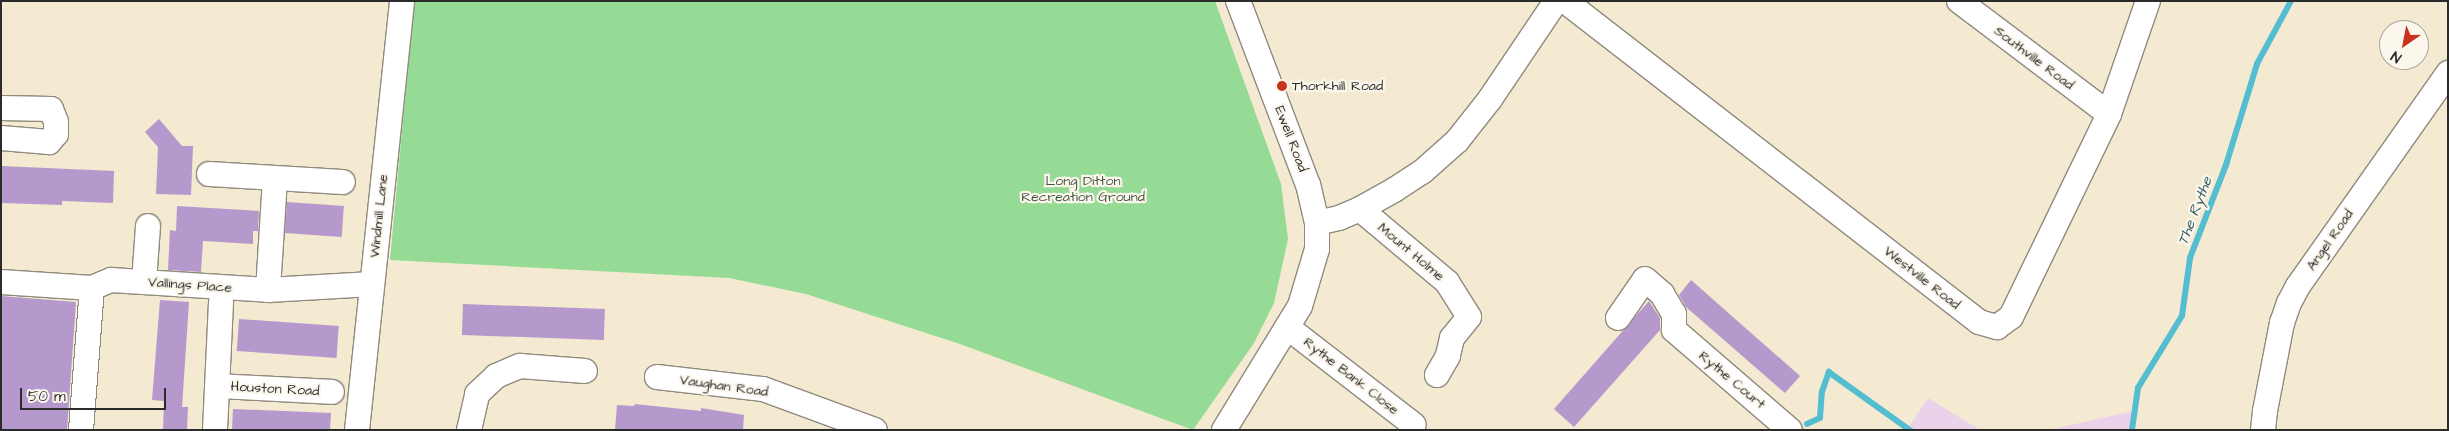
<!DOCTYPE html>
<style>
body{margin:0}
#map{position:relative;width:2449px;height:431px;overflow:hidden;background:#f4e9d1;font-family:"Architects Daughter",sans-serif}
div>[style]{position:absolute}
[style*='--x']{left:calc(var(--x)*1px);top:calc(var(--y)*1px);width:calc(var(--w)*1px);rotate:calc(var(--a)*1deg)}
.built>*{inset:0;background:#ecd1ea}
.green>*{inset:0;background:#95db95}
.stream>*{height:5.5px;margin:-2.75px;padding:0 2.75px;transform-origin:2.75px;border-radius:2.75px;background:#54bdd0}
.building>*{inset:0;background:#b598cc;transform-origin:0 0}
.roads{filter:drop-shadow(1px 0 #908a7e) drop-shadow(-1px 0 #908a7e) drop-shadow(0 1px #908a7e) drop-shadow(0 -1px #908a7e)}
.minor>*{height:24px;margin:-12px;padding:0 12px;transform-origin:12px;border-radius:12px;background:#fff}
.dots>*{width:14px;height:14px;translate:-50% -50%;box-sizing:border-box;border:2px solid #fbf7ec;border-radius:50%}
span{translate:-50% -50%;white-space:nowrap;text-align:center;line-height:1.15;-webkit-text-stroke:4.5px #fbf7ec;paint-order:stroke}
.street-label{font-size:14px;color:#2b2b2b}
.poi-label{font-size:14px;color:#2b2b2b}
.left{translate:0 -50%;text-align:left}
.park-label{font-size:14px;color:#465746}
.water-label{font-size:15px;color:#395e65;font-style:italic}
.frame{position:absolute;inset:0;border:2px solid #2b2b2b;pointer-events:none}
.north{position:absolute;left:2379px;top:20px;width:50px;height:50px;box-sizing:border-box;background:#fbf7ec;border:1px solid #a8a59f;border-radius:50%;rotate:213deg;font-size:14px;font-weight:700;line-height:20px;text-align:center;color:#2b2b2b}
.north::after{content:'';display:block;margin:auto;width:18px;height:22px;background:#c8321e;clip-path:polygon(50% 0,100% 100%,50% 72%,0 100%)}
.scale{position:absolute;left:20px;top:388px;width:146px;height:22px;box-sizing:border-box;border:2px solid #2b2b2b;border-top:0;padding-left:6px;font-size:15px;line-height:18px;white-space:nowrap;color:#2b2b2b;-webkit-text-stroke:4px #fbf7ec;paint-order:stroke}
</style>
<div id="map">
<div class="built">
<i style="clip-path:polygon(1928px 398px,1980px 430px,1909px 430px,1910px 425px)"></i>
<i style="clip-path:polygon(2134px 411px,2131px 430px,2048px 430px)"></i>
</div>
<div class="green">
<i style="clip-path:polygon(414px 1px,1215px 1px,1281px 184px,1288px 239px,1274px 303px,1254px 343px,1193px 430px,960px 344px,806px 294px,729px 278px,390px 260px)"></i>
</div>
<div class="stream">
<i style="--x:1807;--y:424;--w:14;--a:-25"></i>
<i style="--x:1820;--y:418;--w:26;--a:-86"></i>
<i style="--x:1822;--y:392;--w:21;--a:-71"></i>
<i style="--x:1829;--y:372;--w:100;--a:35.6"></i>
<i style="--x:2132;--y:430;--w:42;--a:-81.9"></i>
<i style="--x:2138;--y:388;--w:84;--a:-58.6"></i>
<i style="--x:2182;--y:316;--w:59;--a:-82.1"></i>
<i style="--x:2190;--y:258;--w:100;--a:-68.8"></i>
<i style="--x:2226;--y:165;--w:106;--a:-72.9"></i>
<i style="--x:2257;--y:64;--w:72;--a:-61.6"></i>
</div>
<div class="building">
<i style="clip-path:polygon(159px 119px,182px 146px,193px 146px,191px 195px,156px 194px,158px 147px,145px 132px)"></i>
<i style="clip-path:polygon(1px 166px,114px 171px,113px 203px,62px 201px,62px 205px,1px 203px)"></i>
<i style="left:287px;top:202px;width:57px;height:31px;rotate:4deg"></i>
<i style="clip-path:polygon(177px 206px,259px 211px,258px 231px,253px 231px,253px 244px,203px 241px,201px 272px,168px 270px,170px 230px,176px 231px)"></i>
<i style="clip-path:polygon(1691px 280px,1800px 376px,1785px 393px,1686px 307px,1679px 295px)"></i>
<i style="clip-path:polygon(1px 296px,76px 302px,67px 430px,1px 430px)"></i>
<i style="clip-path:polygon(160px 300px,189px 302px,182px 407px,188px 407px,187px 430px,163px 430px,164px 401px,152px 400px)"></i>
<i style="clip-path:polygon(1649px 301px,1660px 318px,1660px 330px,1574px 427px,1554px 409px)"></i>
<i style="left:463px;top:304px;width:142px;height:31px;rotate:2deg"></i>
<i style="left:239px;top:319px;width:100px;height:32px;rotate:4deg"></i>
<i style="clip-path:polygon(635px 404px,701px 411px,701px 408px,744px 415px,743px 430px,615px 430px,617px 405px,634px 406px)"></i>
<i style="clip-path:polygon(233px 409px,331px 413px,330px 430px,232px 430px)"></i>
</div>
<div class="roads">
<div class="minor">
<i style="--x:1565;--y:1;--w:524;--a:37.79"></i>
<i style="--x:1979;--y:322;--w:19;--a:16"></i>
<i style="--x:1997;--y:327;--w:17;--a:-36"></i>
<i style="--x:2011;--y:317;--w:225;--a:-64.2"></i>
<i style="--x:2109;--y:114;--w:120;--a:-71"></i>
<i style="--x:1959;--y:1;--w:188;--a:37"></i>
<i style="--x:1;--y:108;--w:50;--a:1.1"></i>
<i style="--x:51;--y:109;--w:14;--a:69"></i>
<i style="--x:56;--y:122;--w:12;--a:90"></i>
<i style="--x:56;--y:134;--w:11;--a:131"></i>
<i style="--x:49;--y:142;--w:48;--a:-175.2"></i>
<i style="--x:209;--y:174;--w:134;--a:3.4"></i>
<i style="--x:1360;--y:209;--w:114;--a:40"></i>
<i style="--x:1447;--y:282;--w:41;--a:57.8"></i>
<i style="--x:1469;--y:317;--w:27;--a:129"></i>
<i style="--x:1452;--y:338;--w:18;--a:103"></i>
<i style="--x:1448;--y:356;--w:22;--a:120"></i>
<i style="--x:1317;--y:223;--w:23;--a:-13"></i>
<i style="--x:1339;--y:218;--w:23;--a:-23"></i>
<i style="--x:1360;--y:209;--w:39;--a:-29"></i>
<i style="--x:1394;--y:190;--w:33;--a:-33"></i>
<i style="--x:1422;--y:172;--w:47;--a:-41.5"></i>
<i style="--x:1457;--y:141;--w:53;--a:-51.8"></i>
<i style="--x:1490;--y:99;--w:118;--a:-56"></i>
<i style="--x:1;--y:282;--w:91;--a:3.8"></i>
<i style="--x:92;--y:288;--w:21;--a:-23"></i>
<i style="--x:111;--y:280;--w:157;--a:3.6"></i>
<i style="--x:268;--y:290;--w:104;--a:-3.3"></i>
<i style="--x:144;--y:282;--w:56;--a:-85.9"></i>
<i style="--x:268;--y:290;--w:112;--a:-86.4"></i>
<i style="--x:1618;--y:318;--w:47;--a:-55.3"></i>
<i style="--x:1645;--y:279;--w:23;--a:41"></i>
<i style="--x:1662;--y:294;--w:23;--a:59"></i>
<i style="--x:1674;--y:314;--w:16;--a:90"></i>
<i style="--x:1674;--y:330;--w:153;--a:40.8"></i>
<i style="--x:1287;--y:327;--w:160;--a:37.7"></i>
<i style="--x:657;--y:377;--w:107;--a:6.5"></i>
<i style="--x:763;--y:389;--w:119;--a:20.1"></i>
<i style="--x:218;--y:386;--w:114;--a:3"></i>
<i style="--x:81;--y:430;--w:142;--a:-85.6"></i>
<i style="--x:215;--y:430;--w:129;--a:-87.3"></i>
<i style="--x:357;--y:430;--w:431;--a:-84"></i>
<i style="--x:469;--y:430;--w:37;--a:-77"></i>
<i style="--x:477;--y:394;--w:26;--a:-43"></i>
<i style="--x:496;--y:376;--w:26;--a:-23"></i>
<i style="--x:520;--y:366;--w:65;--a:4.4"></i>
<i style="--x:1224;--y:430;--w:145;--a:-58.5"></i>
<i style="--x:1300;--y:306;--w:59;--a:-73.4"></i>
<i style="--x:1317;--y:249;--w:26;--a:-90"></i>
<i style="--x:1317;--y:223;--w:39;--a:-103"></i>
<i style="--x:1308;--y:185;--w:197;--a:-110.8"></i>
<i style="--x:2263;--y:430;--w:19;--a:-84"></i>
<i style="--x:2265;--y:411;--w:90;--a:-79.1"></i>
<i style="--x:2282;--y:323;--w:21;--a:-71"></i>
<i style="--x:2289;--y:303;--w:19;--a:-62"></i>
<i style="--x:2298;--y:286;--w:261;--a:-54.8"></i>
</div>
</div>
<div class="dots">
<i style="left:1282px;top:86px;background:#c8321e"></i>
</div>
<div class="street-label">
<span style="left:2034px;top:58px;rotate:37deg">Southville Road</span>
<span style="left:1291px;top:139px;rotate:69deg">Ewell Road</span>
<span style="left:379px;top:216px;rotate:-84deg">Windmill Lane</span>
<span style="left:2330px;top:240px;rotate:-55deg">Angel Road</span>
<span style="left:1411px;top:252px;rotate:40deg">Mount Holme</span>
<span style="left:1922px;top:278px;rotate:38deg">Westville Road</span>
<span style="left:190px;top:285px;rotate:4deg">Vallings Place</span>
<span style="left:1351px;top:376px;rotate:38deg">Rythe Bank Close</span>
<span style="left:1732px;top:380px;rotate:40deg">Rythe Court</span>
<span style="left:724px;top:386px;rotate:8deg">Vaughan Road</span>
<span style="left:275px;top:389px;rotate:3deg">Houston Road</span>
</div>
<div class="poi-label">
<span class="left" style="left:1292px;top:86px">Thorkhill Road</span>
</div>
<div class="park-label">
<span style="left:1083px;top:189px">Long Ditton<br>Recreation Ground</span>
</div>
<div class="water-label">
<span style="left:2195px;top:211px;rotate:-69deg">The Rythe</span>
</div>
<div class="frame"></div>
<div class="north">N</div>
<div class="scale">50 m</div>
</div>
